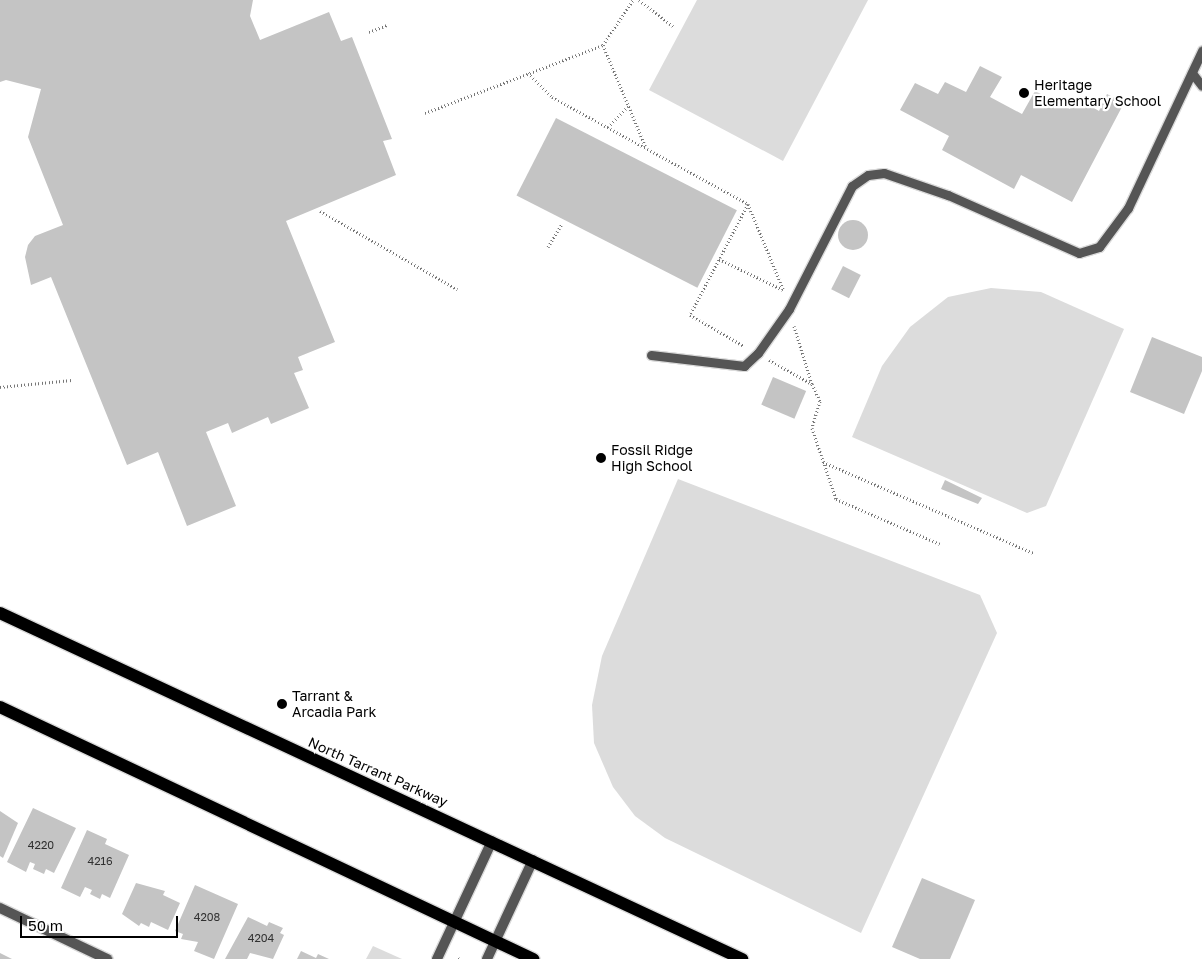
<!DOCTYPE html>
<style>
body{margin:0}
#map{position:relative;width:1202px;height:959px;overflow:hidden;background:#fff;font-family:"Golos Text",sans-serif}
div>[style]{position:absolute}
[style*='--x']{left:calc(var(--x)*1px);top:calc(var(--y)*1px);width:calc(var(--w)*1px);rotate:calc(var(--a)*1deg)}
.green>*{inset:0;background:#dcdcdc}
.building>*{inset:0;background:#c4c4c4;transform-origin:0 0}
.round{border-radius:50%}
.path>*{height:3px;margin-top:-1.5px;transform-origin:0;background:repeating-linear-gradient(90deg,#777 0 1px,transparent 0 3.5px)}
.roads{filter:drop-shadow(1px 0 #dbdbdb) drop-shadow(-1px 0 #dbdbdb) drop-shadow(0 1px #dbdbdb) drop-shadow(0 -1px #dbdbdb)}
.service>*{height:9px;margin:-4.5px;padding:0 4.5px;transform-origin:4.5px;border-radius:4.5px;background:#555}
.minor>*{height:10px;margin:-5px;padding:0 5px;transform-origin:5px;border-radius:5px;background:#555}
.tertiary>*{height:10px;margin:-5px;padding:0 5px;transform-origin:5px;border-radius:5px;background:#555}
.primary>*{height:12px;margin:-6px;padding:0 6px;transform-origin:6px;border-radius:6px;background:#000}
.dots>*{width:14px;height:14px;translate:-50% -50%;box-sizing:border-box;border:2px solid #fff;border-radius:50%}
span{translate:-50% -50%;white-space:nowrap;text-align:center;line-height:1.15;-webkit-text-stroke:4.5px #fff;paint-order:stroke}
.number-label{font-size:11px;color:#313131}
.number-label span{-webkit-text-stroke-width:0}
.poi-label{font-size:14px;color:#000}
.left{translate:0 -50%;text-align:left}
.street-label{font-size:14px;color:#000}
.scale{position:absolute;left:20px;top:916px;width:158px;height:22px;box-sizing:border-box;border:2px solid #000;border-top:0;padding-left:6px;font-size:15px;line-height:18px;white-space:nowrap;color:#000;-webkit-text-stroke:4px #fff;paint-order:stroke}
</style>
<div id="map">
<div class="green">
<i style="clip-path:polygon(697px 0,868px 0,783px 161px,649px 90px)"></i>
<i style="clip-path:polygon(991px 288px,1041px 292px,1124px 329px,1046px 506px,1027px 513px,852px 437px,882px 366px,910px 327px,948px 297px)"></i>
<i style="clip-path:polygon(678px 479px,980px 595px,997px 633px,861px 933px,665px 838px,635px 816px,613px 787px,594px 743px,592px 705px,602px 656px)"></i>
<i style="clip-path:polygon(373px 946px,402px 959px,366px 959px)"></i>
</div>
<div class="building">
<i style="clip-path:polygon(0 0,253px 0,250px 16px,260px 40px,329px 12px,341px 41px,352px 37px,392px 139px,383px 141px,396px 175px,286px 221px,335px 342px,298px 357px,303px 370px,294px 373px,309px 408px,271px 424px,268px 417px,232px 433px,228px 423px,206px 432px,236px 506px,187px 526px,158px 452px,127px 465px,51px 277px,31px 285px,25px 257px,28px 245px,35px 236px,63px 225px,28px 137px,41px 89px,6px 80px,0 82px)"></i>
<i style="clip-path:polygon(980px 66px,1002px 77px,990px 97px,1022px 114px,1035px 91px,1070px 109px,1077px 98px,1099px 111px,1107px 94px,1124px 103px,1072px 202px,1021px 175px,1014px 189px,942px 150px,949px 136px,900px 110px,915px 83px,938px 94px,945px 82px,966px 92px)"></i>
<i style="left:556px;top:118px;width:203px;height:87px;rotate:27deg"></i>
<i class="round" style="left:838px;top:220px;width:30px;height:30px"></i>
<i style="left:843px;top:266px;width:20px;height:26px;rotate:27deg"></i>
<i style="clip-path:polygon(1152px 337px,1202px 357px,1202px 371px,1184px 414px,1130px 392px)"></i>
<i style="left:773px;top:377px;width:36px;height:30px;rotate:23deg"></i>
<i style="clip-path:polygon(945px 480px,982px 498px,978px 504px,941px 489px)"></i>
<i style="clip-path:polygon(33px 808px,76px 828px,54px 873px,46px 869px,44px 874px,33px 869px,35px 864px,30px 862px,26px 872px,7px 862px)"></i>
<i style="clip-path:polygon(0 811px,18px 823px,3px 858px,0 856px)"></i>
<i style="clip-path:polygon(87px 830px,107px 839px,105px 844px,129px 855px,110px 898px,102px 894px,100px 899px,90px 894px,92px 890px,85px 887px,80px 897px,61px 888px)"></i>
<i style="clip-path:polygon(922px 878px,975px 900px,950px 959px,920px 959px,892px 947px)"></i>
<i style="clip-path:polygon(136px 883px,165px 891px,163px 895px,180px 903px,168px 930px,151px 922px,149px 927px,141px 923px,139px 926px,122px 914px)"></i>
<i style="clip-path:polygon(195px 885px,238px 904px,214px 959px,194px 951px,198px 942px,181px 939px,183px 934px,175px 931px)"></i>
<i style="clip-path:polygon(248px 917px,267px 926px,269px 922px,283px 928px,280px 933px,284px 935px,273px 959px,250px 953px,247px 959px,225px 959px)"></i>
<i style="clip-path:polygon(301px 951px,316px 958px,318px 954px,329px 959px,297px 959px)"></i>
<i style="clip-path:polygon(0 953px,12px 959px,0 959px)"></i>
</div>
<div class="path">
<i style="--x:639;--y:0;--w:44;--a:37.6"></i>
<i style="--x:369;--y:32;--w:19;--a:-21"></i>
<i style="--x:603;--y:45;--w:112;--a:67.3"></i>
<i style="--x:528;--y:73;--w:34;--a:45"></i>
<i style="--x:552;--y:97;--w:223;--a:28.6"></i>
<i style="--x:748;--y:204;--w:125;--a:117.6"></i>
<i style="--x:690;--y:315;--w:62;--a:29.9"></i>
<i style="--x:425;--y:113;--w:191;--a:-20.9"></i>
<i style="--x:603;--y:45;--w:54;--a:-56.3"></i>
<i style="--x:608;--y:127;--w:29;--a:-46"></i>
<i style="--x:748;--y:204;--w:92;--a:67.6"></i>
<i style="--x:320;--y:211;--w:158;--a:29.7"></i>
<i style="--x:548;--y:247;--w:26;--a:-59"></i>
<i style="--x:719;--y:259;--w:71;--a:25.8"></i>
<i style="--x:794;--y:326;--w:61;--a:72.8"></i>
<i style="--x:769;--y:360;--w:49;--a:29.2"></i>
<i style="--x:812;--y:384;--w:19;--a:65"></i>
<i style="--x:820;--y:401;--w:28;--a:107"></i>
<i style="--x:812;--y:428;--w:75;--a:71.3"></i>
<i style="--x:836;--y:499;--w:113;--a:23.4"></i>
<i style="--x:0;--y:387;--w:72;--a:-5.6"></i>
<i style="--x:823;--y:462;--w:229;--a:23.4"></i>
<i style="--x:458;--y:958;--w:2;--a:27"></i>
</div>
<div class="roads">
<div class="service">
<i style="--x:1192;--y:73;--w:16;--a:52"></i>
<i style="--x:651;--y:355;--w:94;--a:6.7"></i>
<i style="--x:744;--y:366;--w:19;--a:-43"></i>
<i style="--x:758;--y:353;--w:54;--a:-54.8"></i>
<i style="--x:789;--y:309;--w:138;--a:-62.9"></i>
<i style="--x:852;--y:186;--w:19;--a:-35"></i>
<i style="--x:868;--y:175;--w:16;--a:-7"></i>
<i style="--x:884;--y:173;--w:68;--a:19"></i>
<i style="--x:948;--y:195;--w:143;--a:23.9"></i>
<i style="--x:1079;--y:253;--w:21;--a:-17"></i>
<i style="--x:1099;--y:247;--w:49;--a:-53.4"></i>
<i style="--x:1128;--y:208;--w:174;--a:-64.8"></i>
</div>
<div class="minor">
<i style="--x:0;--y:908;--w:119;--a:25.5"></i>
</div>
<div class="tertiary">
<i style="--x:437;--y:959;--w:130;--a:-65"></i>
<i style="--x:487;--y:959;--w:109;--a:-65.1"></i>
</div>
<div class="primary">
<i style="--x:0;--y:613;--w:819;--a:25"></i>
<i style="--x:0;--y:707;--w:590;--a:25.3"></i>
</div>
</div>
<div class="dots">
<i style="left:1024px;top:93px;background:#000"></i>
<i style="left:601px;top:458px;background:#000"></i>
<i style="left:282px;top:704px;background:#000"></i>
</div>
<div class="number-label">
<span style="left:41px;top:845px">4220</span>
<span style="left:100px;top:861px">4216</span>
<span style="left:207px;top:917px">4208</span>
<span style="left:261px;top:938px">4204</span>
</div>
<div class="poi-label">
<span class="left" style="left:1034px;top:93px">Heritage<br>Elementary School</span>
<span class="left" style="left:611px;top:458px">Fossil Ridge<br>High School</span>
<span class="left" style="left:292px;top:704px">Tarrant &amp;<br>Arcadia Park</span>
</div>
<div class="street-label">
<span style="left:378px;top:772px;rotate:24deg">North Tarrant Parkway</span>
</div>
<div class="scale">50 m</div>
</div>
